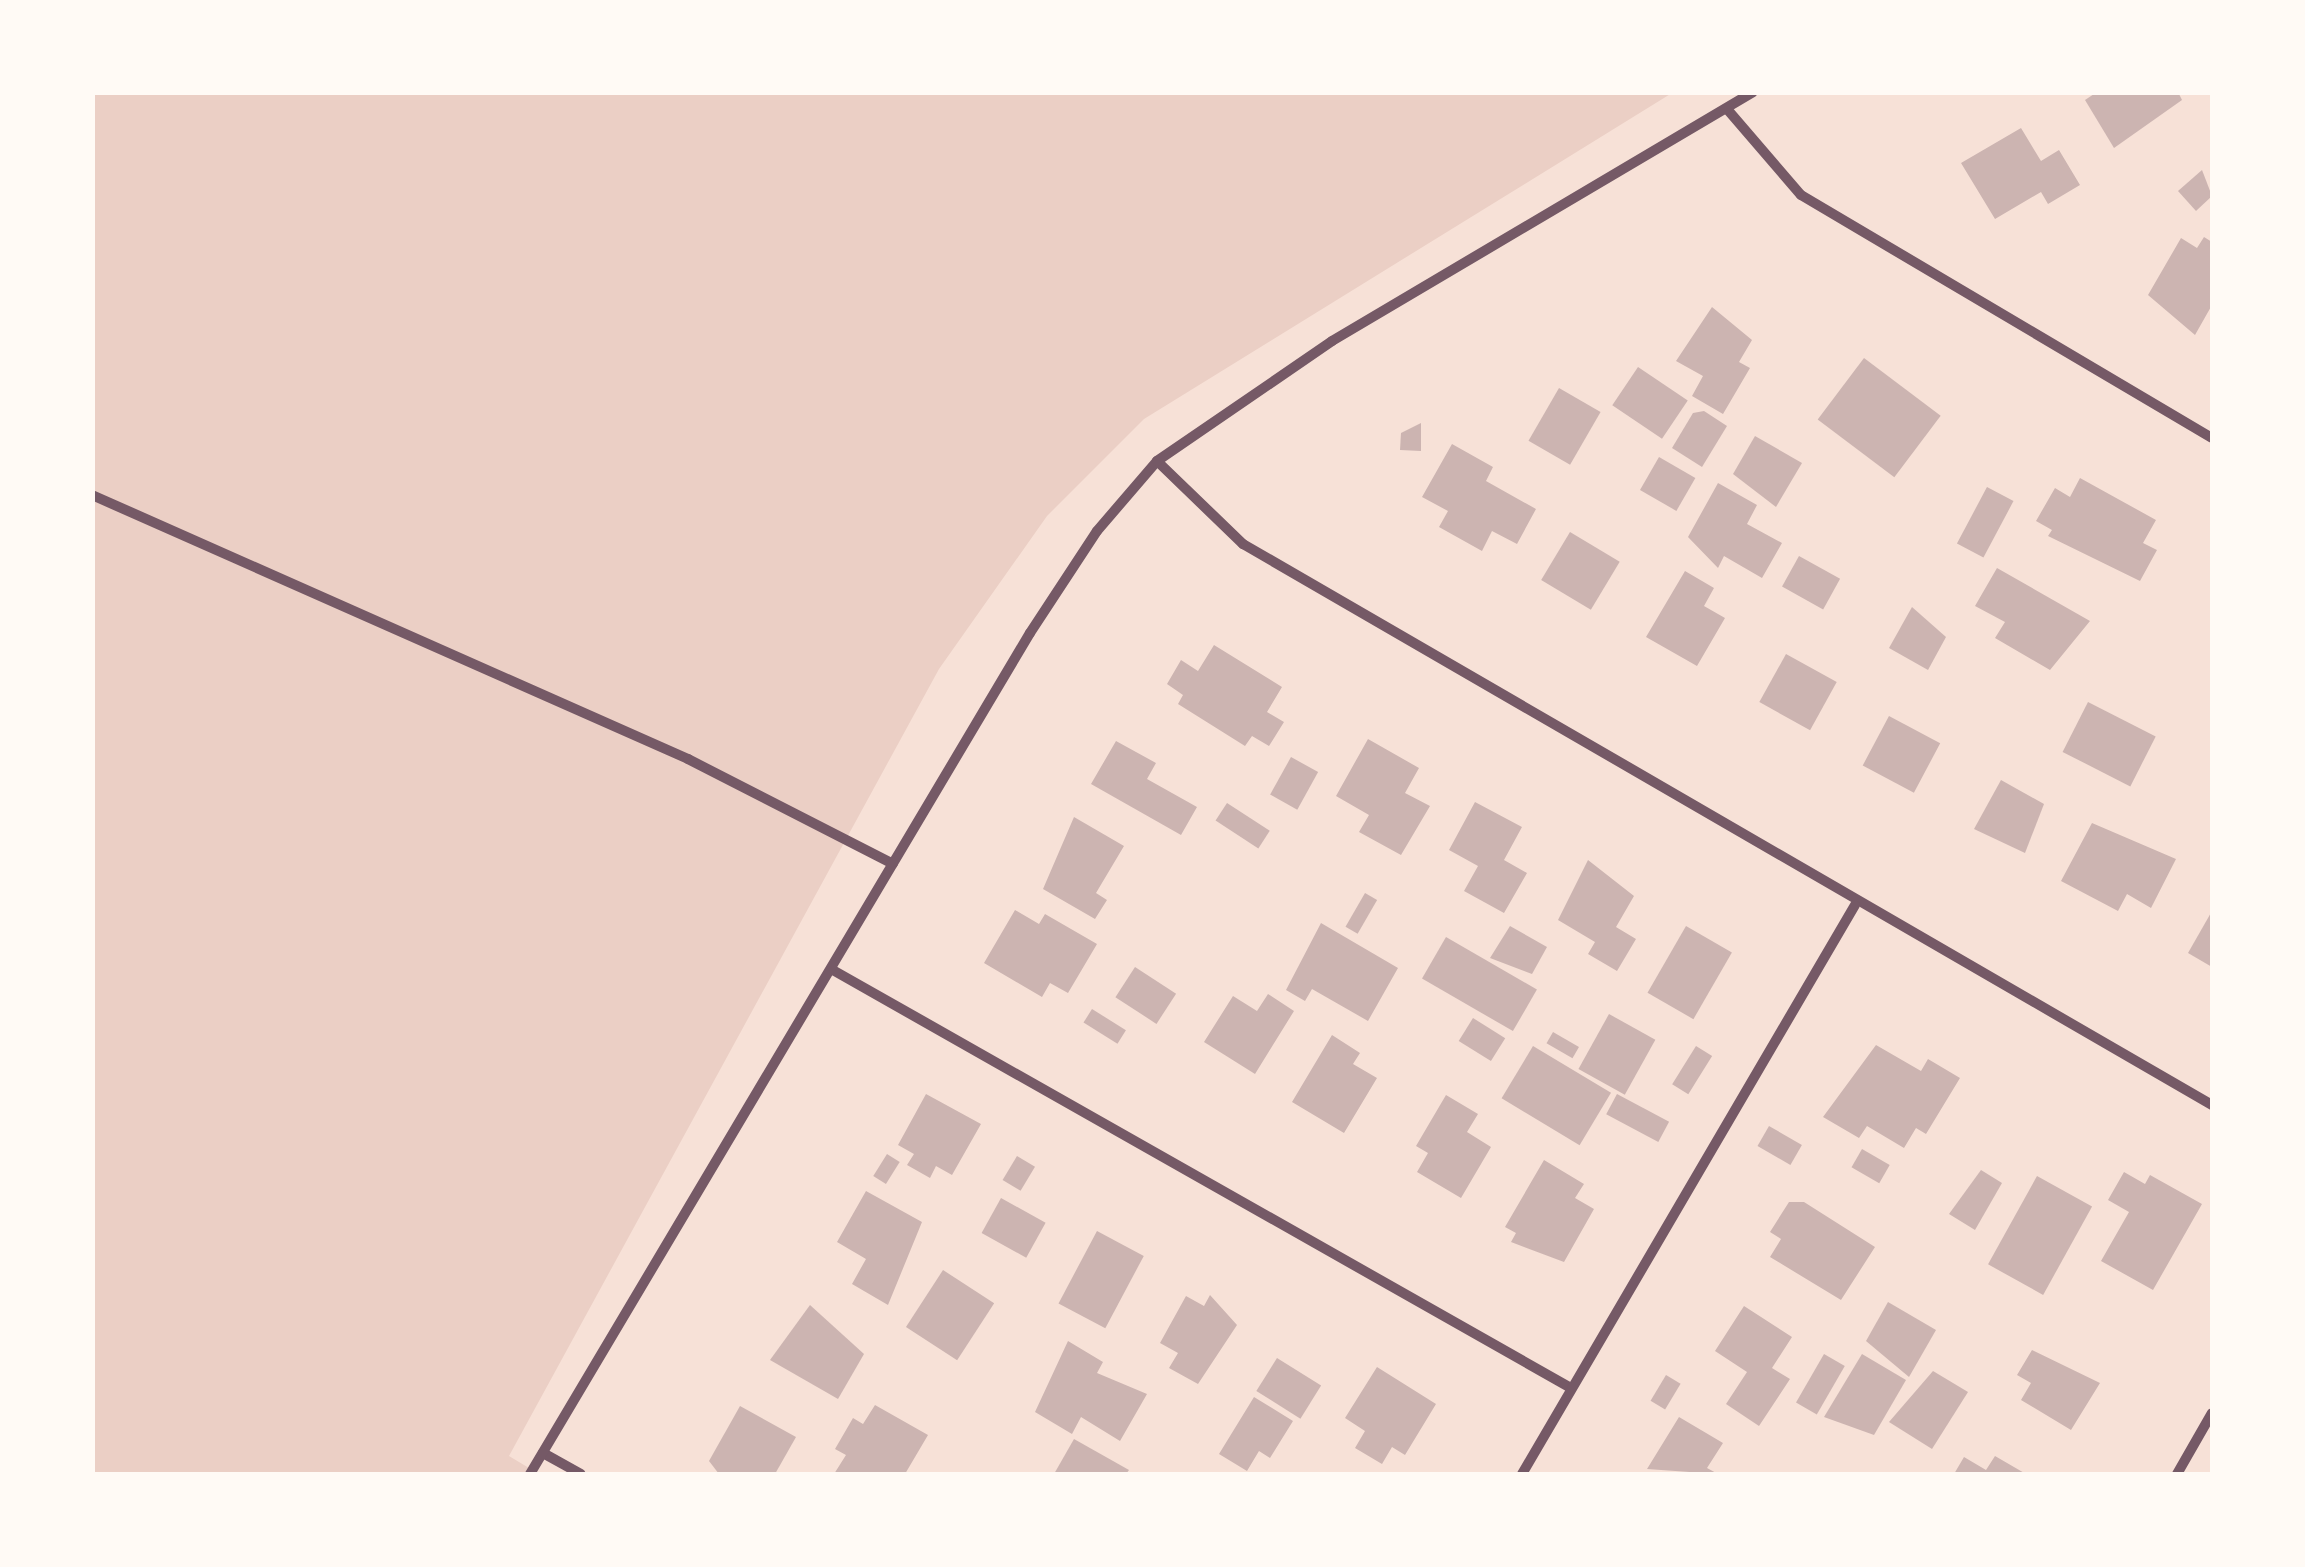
<!DOCTYPE html>
<style>
body{margin:0}
#map{position:relative;width:2305px;height:1567px;overflow:hidden;background:#f7e1d7;font-family:"Work Sans",sans-serif}
div>[style]{position:absolute}
[style*='--x']{left:calc(var(--x)*1px);top:calc(var(--y)*1px);width:calc(var(--w)*1px);rotate:calc(var(--a)*1deg)}
.green>*{inset:0;background:#ebcfc5}
.building>*{inset:0;background:#ccb4b1;transform-origin:0 0}
.minor>*{height:10px;margin:-5px;padding:0 5px;transform-origin:5px;border-radius:5px;background:#755966}
span{translate:-50% -50%;white-space:nowrap;text-align:center;line-height:1.15;-webkit-text-stroke:8px #fffaf5;paint-order:stroke}
.frame{position:absolute;inset:0;border:95px solid #fffaf5;pointer-events:none}
</style>
<div id="map">
<div class="green">
<i style="clip-path:polygon(92px 93px,1672px 93px,1144px 419px,1047px 516px,939px 669px,509px 1456px,539px 1474px,93px 1474px)"></i>
</div>
<div class="building">
<i style="clip-path:polygon(2097px 92px,2178px 92px,2182px 100px,2114px 148px,2085px 100px)"></i>
<i style="clip-path:polygon(2021px 128px,2041px 161px,2059px 150px,2080px 185px,2048px 204px,2041px 192px,1995px 219px,1961px 163px)"></i>
<i style="clip-path:polygon(2202px 170px,2212px 196px,2196px 211px,2178px 191px)"></i>
<i style="clip-path:polygon(2204px 237px,2212px 242px,2212px 305px,2195px 335px,2148px 295px,2181px 238px,2197px 248px)"></i>
<i style="clip-path:polygon(1712px 307px,1752px 340px,1739px 362px,1750px 368px,1723px 414px,1692px 396px,1703px 376px,1676px 361px)"></i>
<i style="left:1864px;top:358px;width:96px;height:77px;rotate:37deg"></i>
<i style="left:1638px;top:367px;width:60px;height:46px;rotate:34deg"></i>
<i style="left:1559px;top:388px;width:48px;height:61px;rotate:30deg"></i>
<i style="clip-path:polygon(1704px 411px,1727px 426px,1702px 467px,1672px 448px,1693px 413px)"></i>
<i style="clip-path:polygon(1421px 423px,1421px 451px,1400px 450px,1401px 433px)"></i>
<i style="clip-path:polygon(1755px 436px,1802px 463px,1776px 507px,1733px 474px)"></i>
<i style="clip-path:polygon(1452px 444px,1493px 467px,1486px 481px,1536px 509px,1517px 544px,1492px 531px,1482px 551px,1439px 527px,1448px 511px,1422px 497px)"></i>
<i style="left:1659px;top:457px;width:42px;height:38px;rotate:30deg"></i>
<i style="clip-path:polygon(2080px 478px,2156px 520px,2143px 543px,2157px 550px,2140px 581px,2048px 536px,2052px 530px,2036px 521px,2055px 488px,2070px 497px)"></i>
<i style="clip-path:polygon(1718px 483px,1757px 505px,1747px 524px,1782px 543px,1762px 578px,1724px 556px,1718px 568px,1688px 537px)"></i>
<i style="left:1987px;top:487px;width:30px;height:64px;rotate:28deg"></i>
<i style="left:1570px;top:532px;width:58px;height:56px;rotate:31deg"></i>
<i style="left:1799px;top:556px;width:47px;height:35px;rotate:29deg"></i>
<i style="clip-path:polygon(1997px 568px,2090px 621px,2050px 670px,1995px 638px,2005px 622px,1975px 606px)"></i>
<i style="clip-path:polygon(1685px 571px,1714px 588px,1704px 606px,1725px 618px,1697px 666px,1646px 637px)"></i>
<i style="clip-path:polygon(1912px 607px,1946px 637px,1928px 670px,1889px 648px)"></i>
<i style="clip-path:polygon(1214px 645px,1282px 687px,1267px 712px,1284px 722px,1269px 746px,1252px 736px,1245px 746px,1178px 704px,1183px 695px,1167px 684px,1181px 660px,1198px 671px)"></i>
<i style="left:1786px;top:654px;width:58px;height:55px;rotate:29deg"></i>
<i style="left:2088px;top:702px;width:76px;height:56px;rotate:27deg"></i>
<i style="left:1889px;top:716px;width:58px;height:56px;rotate:28deg"></i>
<i style="clip-path:polygon(1368px 739px,1419px 768px,1405px 793px,1430px 806px,1401px 855px,1359px 832px,1369px 815px,1336px 796px)"></i>
<i style="clip-path:polygon(1116px 741px,1156px 763px,1147px 779px,1197px 807px,1181px 835px,1091px 784px)"></i>
<i style="left:1291px;top:757px;width:31px;height:43px;rotate:29deg"></i>
<i style="clip-path:polygon(2001px 780px,2044px 804px,2025px 853px,1974px 829px)"></i>
<i style="clip-path:polygon(1475px 802px,1522px 827px,1504px 860px,1527px 873px,1504px 913px,1464px 891px,1478px 866px,1449px 850px)"></i>
<i style="left:1227px;top:803px;width:51px;height:21px;rotate:33deg"></i>
<i style="clip-path:polygon(1074px 817px,1124px 846px,1096px 893px,1107px 900px,1095px 919px,1043px 889px)"></i>
<i style="clip-path:polygon(2092px 823px,2176px 859px,2151px 908px,2127px 894px,2118px 911px,2061px 881px)"></i>
<i style="clip-path:polygon(1588px 860px,1634px 896px,1616px 927px,1636px 939px,1617px 971px,1588px 954px,1595px 942px,1558px 920px)"></i>
<i style="left:1365px;top:893px;width:14px;height:39px;rotate:30deg"></i>
<i style="clip-path:polygon(1015px 910px,1039px 924px,1045px 914px,1097px 944px,1068px 993px,1050px 983px,1042px 997px,984px 963px)"></i>
<i style="clip-path:polygon(2212px 911px,2212px 967px,2188px 953px)"></i>
<i style="clip-path:polygon(1321px 923px,1398px 968px,1368px 1021px,1312px 989px,1305px 1001px,1286px 990px)"></i>
<i style="clip-path:polygon(1510px 926px,1547px 947px,1532px 974px,1490px 958px)"></i>
<i style="left:1686px;top:926px;width:53px;height:77px;rotate:30deg"></i>
<i style="left:1446px;top:937px;width:105px;height:48px;rotate:30deg"></i>
<i style="left:1135px;top:967px;width:49px;height:36px;rotate:33deg"></i>
<i style="clip-path:polygon(1268px 994px,1294px 1011px,1255px 1074px,1204px 1042px,1233px 996px,1257px 1011px)"></i>
<i style="left:1092px;top:1009px;width:40px;height:16px;rotate:32deg"></i>
<i style="left:1609px;top:1014px;width:53px;height:63px;rotate:29deg"></i>
<i style="left:1473px;top:1018px;width:38px;height:27px;rotate:32deg"></i>
<i style="left:1553px;top:1032px;width:30px;height:13px;rotate:30deg"></i>
<i style="clip-path:polygon(1332px 1035px,1360px 1053px,1353px 1064px,1377px 1078px,1344px 1133px,1292px 1102px)"></i>
<i style="clip-path:polygon(1876px 1045px,1921px 1071px,1928px 1059px,1960px 1078px,1926px 1134px,1916px 1128px,1904px 1148px,1867px 1126px,1859px 1138px,1823px 1117px)"></i>
<i style="left:1533px;top:1046px;width:91px;height:61px;rotate:31deg"></i>
<i style="left:1696px;top:1046px;width:19px;height:45px;rotate:32deg"></i>
<i style="clip-path:polygon(926px 1094px,981px 1124px,952px 1175px,936px 1166px,930px 1178px,907px 1165px,914px 1154px,898px 1145px)"></i>
<i style="left:1617px;top:1094px;width:59px;height:23px;rotate:28deg"></i>
<i style="clip-path:polygon(1446px 1095px,1478px 1114px,1467px 1132px,1491px 1147px,1461px 1198px,1417px 1172px,1428px 1153px,1416px 1146px)"></i>
<i style="left:1769px;top:1126px;width:38px;height:23px;rotate:30deg"></i>
<i style="left:1862px;top:1149px;width:32px;height:21px;rotate:30deg"></i>
<i style="left:887px;top:1154px;width:15px;height:26px;rotate:32deg"></i>
<i style="left:1017px;top:1156px;width:21px;height:28px;rotate:31deg"></i>
<i style="clip-path:polygon(1544px 1160px,1584px 1184px,1575px 1198px,1594px 1209px,1564px 1262px,1511px 1242px,1516px 1233px,1505px 1227px)"></i>
<i style="clip-path:polygon(1981px 1170px,2002px 1183px,1975px 1230px,1949px 1214px)"></i>
<i style="clip-path:polygon(2124px 1172px,2145px 1184px,2150px 1175px,2202px 1204px,2153px 1290px,2101px 1261px,2129px 1212px,2108px 1200px)"></i>
<i style="left:2037px;top:1176px;width:63px;height:101px;rotate:29deg"></i>
<i style="clip-path:polygon(866px 1191px,922px 1222px,888px 1305px,852px 1284px,866px 1259px,837px 1242px)"></i>
<i style="left:1001px;top:1198px;width:51px;height:40px;rotate:29deg"></i>
<i style="clip-path:polygon(1789px 1202px,1804px 1202px,1875px 1247px,1841px 1300px,1770px 1257px,1781px 1239px,1770px 1232px)"></i>
<i style="left:1097px;top:1231px;width:53px;height:82px;rotate:28deg"></i>
<i style="left:943px;top:1270px;width:61px;height:68px;rotate:33deg"></i>
<i style="clip-path:polygon(1210px 1295px,1237px 1325px,1198px 1384px,1169px 1368px,1178px 1353px,1160px 1343px,1186px 1296px,1204px 1306px)"></i>
<i style="clip-path:polygon(1888px 1302px,1936px 1330px,1909px 1377px,1866px 1341px)"></i>
<i style="clip-path:polygon(810px 1305px,864px 1354px,838px 1399px,770px 1360px)"></i>
<i style="clip-path:polygon(1744px 1306px,1792px 1337px,1772px 1368px,1790px 1379px,1759px 1426px,1726px 1404px,1747px 1372px,1715px 1351px)"></i>
<i style="clip-path:polygon(1068px 1341px,1103px 1362px,1097px 1373px,1147px 1394px,1120px 1441px,1081px 1417px,1072px 1434px,1035px 1412px)"></i>
<i style="clip-path:polygon(2032px 1350px,2100px 1383px,2071px 1430px,2021px 1400px,2031px 1383px,2017px 1375px)"></i>
<i style="left:1824px;top:1354px;width:24px;height:56px;rotate:30deg"></i>
<i style="clip-path:polygon(1862px 1354px,1906px 1380px,1874px 1435px,1824px 1417px)"></i>
<i style="left:1277px;top:1358px;width:52px;height:39px;rotate:32deg"></i>
<i style="clip-path:polygon(1377px 1367px,1436px 1404px,1405px 1455px,1392px 1447px,1382px 1464px,1355px 1448px,1365px 1431px,1345px 1418px)"></i>
<i style="clip-path:polygon(1933px 1371px,1968px 1392px,1932px 1449px,1889px 1422px)"></i>
<i style="left:1666px;top:1375px;width:17px;height:30px;rotate:31deg"></i>
<i style="clip-path:polygon(1254px 1397px,1293px 1421px,1270px 1458px,1259px 1451px,1247px 1471px,1219px 1454px)"></i>
<i style="clip-path:polygon(875px 1405px,928px 1435px,905px 1474px,834px 1474px,846px 1455px,835px 1449px,853px 1418px,863px 1424px)"></i>
<i style="clip-path:polygon(740px 1406px,796px 1437px,775px 1474px,719px 1474px,709px 1461px)"></i>
<i style="clip-path:polygon(1679px 1417px,1723px 1443px,1707px 1468px,1718px 1474px,1647px 1469px)"></i>
<i style="clip-path:polygon(1074px 1439px,1129px 1470px,1126px 1474px,1054px 1474px)"></i>
<i style="clip-path:polygon(1995px 1456px,2026px 1474px,1954px 1474px,1964px 1457px,1986px 1470px)"></i>
</div>
<div class="minor">
<i style="--x:1727;--y:109;--w:113;--a:49.3"></i>
<i style="--x:1801;--y:195;--w:477;--a:30.6"></i>
<i style="--x:1157;--y:461;--w:120;--a:44"></i>
<i style="--x:1243;--y:544;--w:1120;--a:30.07"></i>
<i style="--x:92;--y:495;--w:652;--a:23.89"></i>
<i style="--x:688;--y:759;--w:230;--a:27.1"></i>
<i style="--x:831;--y:969;--w:850;--a:29.52"></i>
<i style="--x:543;--y:1453;--w:43;--a:28.9"></i>
<i style="--x:530;--y:1474;--w:978;--a:-59.27"></i>
<i style="--x:1030;--y:633;--w:122;--a:-56.7"></i>
<i style="--x:1097;--y:531;--w:92;--a:-49.4"></i>
<i style="--x:1157;--y:461;--w:212;--a:-34.4"></i>
<i style="--x:1332;--y:341;--w:489;--a:-30.6"></i>
<i style="--x:1522;--y:1474;--w:659;--a:-59.66"></i>
<i style="--x:2177;--y:1474;--w:70;--a:-60.2"></i>
</div>
<div class="frame"></div>
</div>
